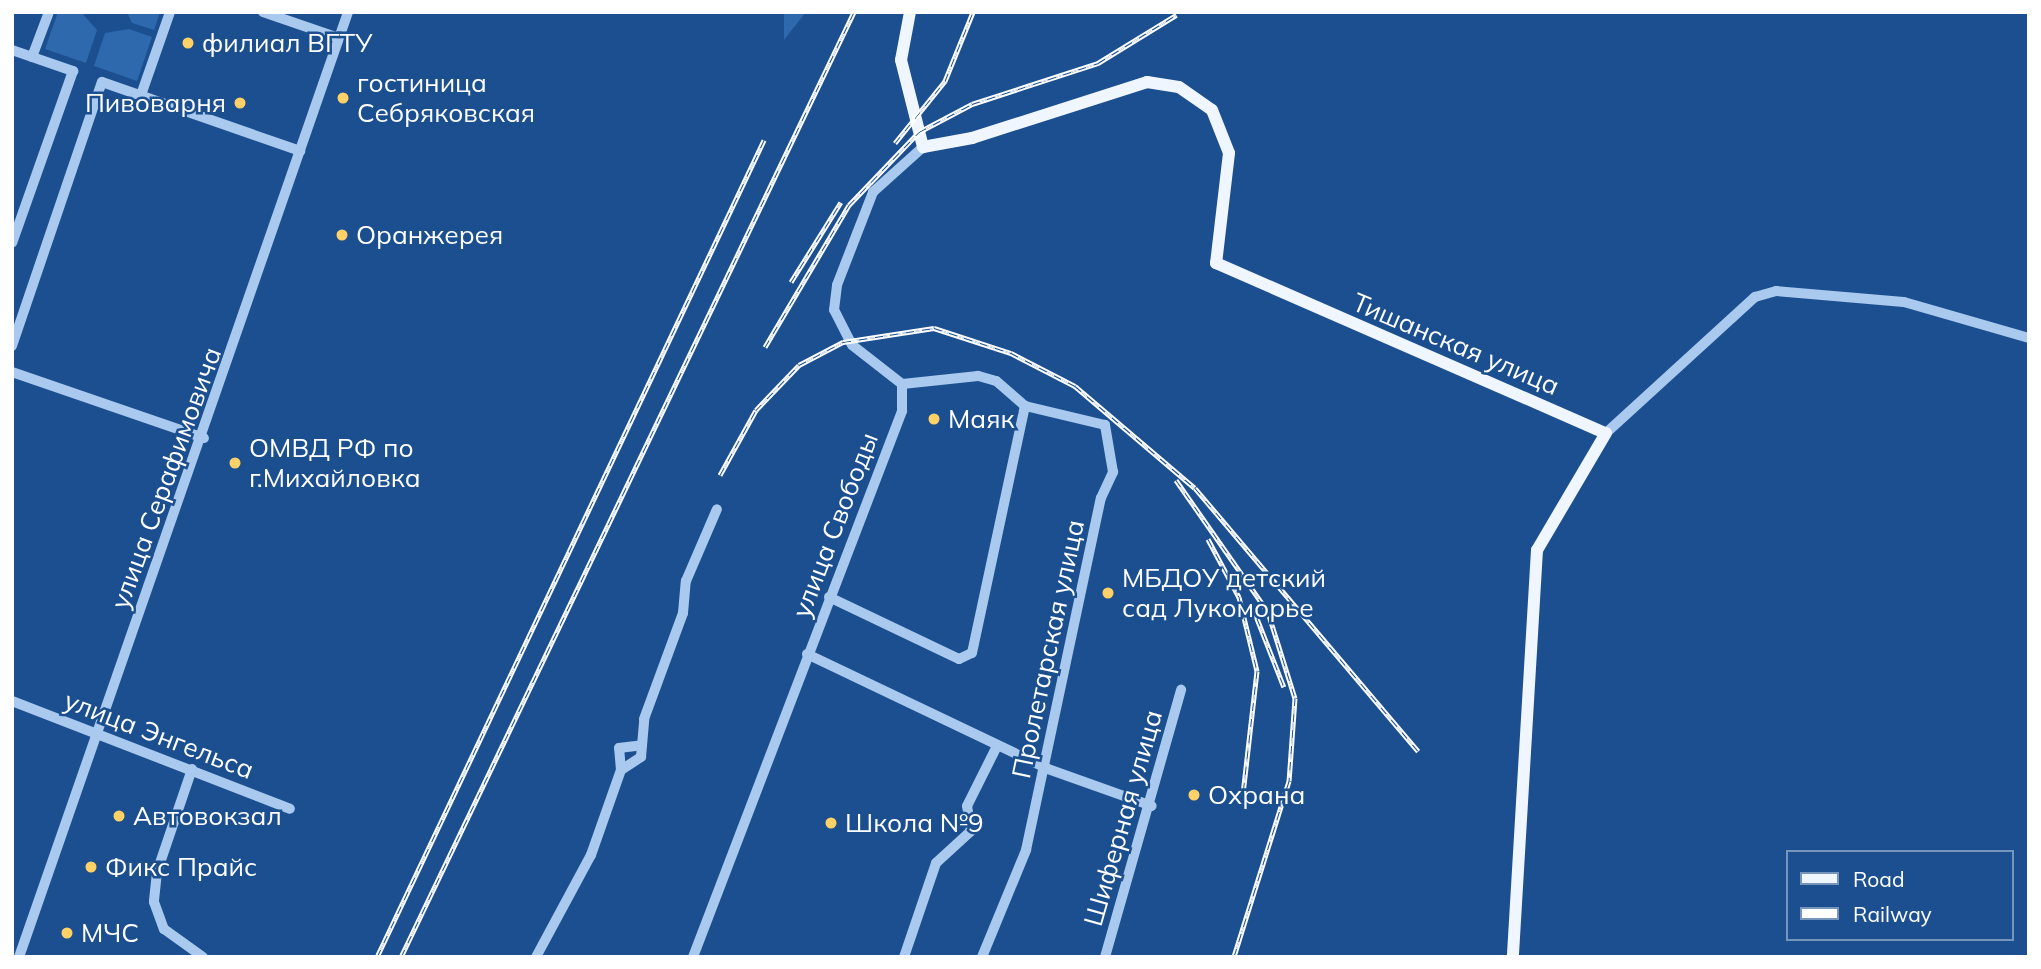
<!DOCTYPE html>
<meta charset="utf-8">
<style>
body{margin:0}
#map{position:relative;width:2041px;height:969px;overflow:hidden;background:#1b4f8f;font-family:Mulish,sans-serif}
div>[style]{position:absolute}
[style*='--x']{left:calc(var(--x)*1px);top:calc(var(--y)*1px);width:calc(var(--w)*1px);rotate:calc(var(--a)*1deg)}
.green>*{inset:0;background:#2e69ad}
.minor>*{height:10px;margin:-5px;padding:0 5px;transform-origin:5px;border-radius:5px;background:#a9c9ee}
.major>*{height:12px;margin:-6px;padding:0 6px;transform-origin:6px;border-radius:6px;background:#f0f6ff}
.rail>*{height:5px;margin-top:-2.5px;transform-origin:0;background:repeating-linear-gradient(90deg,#1b4f8f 0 8px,#fff 0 16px);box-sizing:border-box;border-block:2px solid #fff}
.dots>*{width:19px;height:19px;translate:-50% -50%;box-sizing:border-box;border:4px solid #1b4f8f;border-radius:50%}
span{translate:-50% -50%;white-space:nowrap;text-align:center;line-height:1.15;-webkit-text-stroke:5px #1b4f8f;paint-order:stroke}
.poi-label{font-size:26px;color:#fff}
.left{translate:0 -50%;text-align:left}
.right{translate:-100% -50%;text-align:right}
.street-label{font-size:26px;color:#fff}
.frame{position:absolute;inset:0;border:14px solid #fff;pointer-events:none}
.legend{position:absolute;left:1786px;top:850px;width:228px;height:91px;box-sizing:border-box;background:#1b4f8f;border:2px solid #7695bc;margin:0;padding:9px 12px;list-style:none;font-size:21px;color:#fff}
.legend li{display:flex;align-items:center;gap:14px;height:35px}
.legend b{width:35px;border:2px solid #7695bc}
</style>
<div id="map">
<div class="green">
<i style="clip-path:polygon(58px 12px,81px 12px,97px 30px,86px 63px,45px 49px)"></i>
<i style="clip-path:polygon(127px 12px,160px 12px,154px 30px,132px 23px)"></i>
<i style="clip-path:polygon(784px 12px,806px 12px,784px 40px)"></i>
<i style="clip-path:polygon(129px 29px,152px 37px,137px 81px,94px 66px,105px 33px)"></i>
</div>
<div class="minor">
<i style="--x:263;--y:12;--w:80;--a:18.9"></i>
<i style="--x:12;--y:50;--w:65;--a:19"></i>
<i style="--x:73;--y:71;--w:182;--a:109.5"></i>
<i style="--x:32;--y:57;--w:48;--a:-69.3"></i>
<i style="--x:141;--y:95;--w:88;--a:-70.7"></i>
<i style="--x:12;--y:346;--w:279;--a:-71.2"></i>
<i style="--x:102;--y:82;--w:210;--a:19.2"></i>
<i style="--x:12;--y:372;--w:203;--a:19"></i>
<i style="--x:1606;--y:433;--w:202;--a:-42.4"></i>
<i style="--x:1755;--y:297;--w:22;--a:-16"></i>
<i style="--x:1776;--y:291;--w:128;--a:4.9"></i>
<i style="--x:1904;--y:302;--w:130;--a:16.1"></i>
<i style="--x:829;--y:597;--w:144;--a:25.5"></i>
<i style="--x:959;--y:659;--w:14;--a:-25"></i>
<i style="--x:972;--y:653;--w:253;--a:-77.9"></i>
<i style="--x:1025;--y:406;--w:38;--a:-139"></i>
<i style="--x:996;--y:381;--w:19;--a:-164"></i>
<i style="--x:978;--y:376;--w:76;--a:174"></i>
<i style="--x:807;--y:654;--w:267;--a:25.5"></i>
<i style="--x:1048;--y:769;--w:110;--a:19.6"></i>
<i style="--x:12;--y:701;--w:298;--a:21.2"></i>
<i style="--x:192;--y:769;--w:109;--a:108.8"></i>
<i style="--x:157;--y:872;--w:30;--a:96"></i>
<i style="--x:154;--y:902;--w:29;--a:70"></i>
<i style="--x:164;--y:929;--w:48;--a:35.7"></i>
<i style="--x:621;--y:770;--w:22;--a:-95"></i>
<i style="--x:619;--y:748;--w:23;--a:-7"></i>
<i style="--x:19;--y:957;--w:1001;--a:-70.8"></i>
<i style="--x:536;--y:957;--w:116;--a:-61.7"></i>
<i style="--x:591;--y:855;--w:90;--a:-70.6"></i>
<i style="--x:621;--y:770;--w:24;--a:-33"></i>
<i style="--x:641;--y:757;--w:38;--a:-85"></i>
<i style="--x:644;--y:719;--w:113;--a:-69.8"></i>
<i style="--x:683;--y:613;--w:32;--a:-85"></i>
<i style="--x:686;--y:581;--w:78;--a:-66.7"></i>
<i style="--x:693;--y:957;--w:585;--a:-69.05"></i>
<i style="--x:902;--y:411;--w:27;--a:-90"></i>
<i style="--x:902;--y:384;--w:63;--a:-142"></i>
<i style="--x:852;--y:345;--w:39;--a:-117"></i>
<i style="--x:834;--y:310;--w:25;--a:-83"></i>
<i style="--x:837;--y:285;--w:100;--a:-68.8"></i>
<i style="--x:873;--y:192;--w:67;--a:-42"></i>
<i style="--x:904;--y:957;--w:99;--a:-71.2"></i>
<i style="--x:936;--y:863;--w:47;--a:-42.4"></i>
<i style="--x:971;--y:831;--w:25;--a:-99"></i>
<i style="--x:967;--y:806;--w:67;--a:-63.4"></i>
<i style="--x:982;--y:957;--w:116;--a:-67.6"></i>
<i style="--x:1026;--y:850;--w:360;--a:-78"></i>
<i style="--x:1101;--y:498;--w:29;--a:-65"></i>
<i style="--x:1113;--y:472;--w:48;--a:-99.7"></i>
<i style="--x:1105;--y:425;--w:82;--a:-166.6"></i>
<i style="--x:1105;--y:957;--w:278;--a:-74.1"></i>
</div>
<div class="major">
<i style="--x:910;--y:12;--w:49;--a:100.6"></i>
<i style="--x:901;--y:60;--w:90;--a:75.8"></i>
<i style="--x:923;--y:147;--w:50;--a:-10.4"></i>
<i style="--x:972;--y:138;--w:184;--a:-17.7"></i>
<i style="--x:1147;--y:82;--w:32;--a:9"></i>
<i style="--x:1179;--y:87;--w:40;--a:34.9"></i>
<i style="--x:1212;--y:110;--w:46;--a:68.4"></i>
<i style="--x:1229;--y:153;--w:111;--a:96.7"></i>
<i style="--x:1216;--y:263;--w:425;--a:23.6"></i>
<i style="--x:1606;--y:433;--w:136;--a:120.5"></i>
<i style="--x:1537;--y:550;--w:408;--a:93.4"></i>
</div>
<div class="rail">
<i style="--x:895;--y:143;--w:80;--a:-51.1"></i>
<i style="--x:945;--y:81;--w:74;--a:-67.9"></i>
<i style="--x:791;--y:282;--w:94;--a:-58"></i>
<i style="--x:765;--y:347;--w:165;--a:-59.4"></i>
<i style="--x:849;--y:205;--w:101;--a:-46.2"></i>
<i style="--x:919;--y:132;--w:60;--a:-27.8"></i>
<i style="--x:972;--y:104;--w:133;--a:-18"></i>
<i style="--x:1098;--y:63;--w:92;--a:-31.6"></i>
<i style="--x:720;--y:475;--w:74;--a:-61"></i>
<i style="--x:756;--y:410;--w:62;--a:-46.3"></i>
<i style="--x:799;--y:365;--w:50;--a:-27.6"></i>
<i style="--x:843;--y:342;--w:92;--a:-8.7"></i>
<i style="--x:934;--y:328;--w:81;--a:18"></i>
<i style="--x:1011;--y:353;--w:72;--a:27.3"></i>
<i style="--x:1075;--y:386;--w:157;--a:40.4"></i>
<i style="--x:1195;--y:488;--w:345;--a:49.7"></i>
<i style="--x:1176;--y:480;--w:161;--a:55.1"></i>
<i style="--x:1268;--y:612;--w:90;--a:72.6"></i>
<i style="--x:1295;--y:698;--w:83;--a:94.1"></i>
<i style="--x:1289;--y:781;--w:184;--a:107.4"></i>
<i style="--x:1208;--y:539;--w:66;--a:61.9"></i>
<i style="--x:1239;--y:597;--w:76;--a:76.3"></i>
<i style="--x:1257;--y:671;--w:124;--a:96.5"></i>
<i style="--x:1251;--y:603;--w:90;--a:68.6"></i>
<i style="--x:377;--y:957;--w:904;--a:-64.65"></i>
<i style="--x:401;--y:957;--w:1048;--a:-64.39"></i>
</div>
<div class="dots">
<i style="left:188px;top:43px;background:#ffd166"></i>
<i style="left:343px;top:98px;background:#ffd166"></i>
<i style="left:240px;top:103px;background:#ffd166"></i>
<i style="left:342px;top:235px;background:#ffd166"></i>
<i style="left:934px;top:419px;background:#ffd166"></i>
<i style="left:235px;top:463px;background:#ffd166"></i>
<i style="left:1108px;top:593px;background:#ffd166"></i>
<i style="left:1194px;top:795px;background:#ffd166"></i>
<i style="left:119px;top:816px;background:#ffd166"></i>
<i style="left:831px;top:823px;background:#ffd166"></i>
<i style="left:91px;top:867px;background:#ffd166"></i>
<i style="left:67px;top:933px;background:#ffd166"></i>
</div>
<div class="poi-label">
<span class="left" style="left:202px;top:43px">филиал ВГТУ</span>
<span class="left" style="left:357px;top:98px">гостиница<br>Себряковская</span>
<span class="right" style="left:226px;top:103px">Пивоварня</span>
<span class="left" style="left:356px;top:235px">Оранжерея</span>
<span class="left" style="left:948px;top:419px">Mаяк</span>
<span class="left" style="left:249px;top:463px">ОМВД РФ по<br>г.Михайловка</span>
<span class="left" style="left:1122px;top:593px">МБДОУ детский<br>сад Лукоморье</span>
<span class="left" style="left:1208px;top:795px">Охрана</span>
<span class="left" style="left:133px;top:816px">Автовокзал</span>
<span class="left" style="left:845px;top:823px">Школа №9</span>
<span class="left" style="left:105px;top:867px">Фикс Прайс</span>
<span class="left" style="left:81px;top:933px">МЧС</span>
</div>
<div class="street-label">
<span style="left:1456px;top:344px;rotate:23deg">Тишанская улица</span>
<span style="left:166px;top:478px;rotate:-70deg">улица Серафимовича</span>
<span style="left:835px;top:525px;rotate:-69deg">улица Свободы</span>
<span style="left:1048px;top:649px;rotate:-78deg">Пролетарская улица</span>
<span style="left:159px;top:735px;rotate:21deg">улица Энгельса</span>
<span style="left:1123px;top:818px;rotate:-74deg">Шиферная улица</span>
</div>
<div class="frame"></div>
<ul class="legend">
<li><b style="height:9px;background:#f0f6ff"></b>Road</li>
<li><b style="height:9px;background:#fff"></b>Railway</li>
</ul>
</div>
